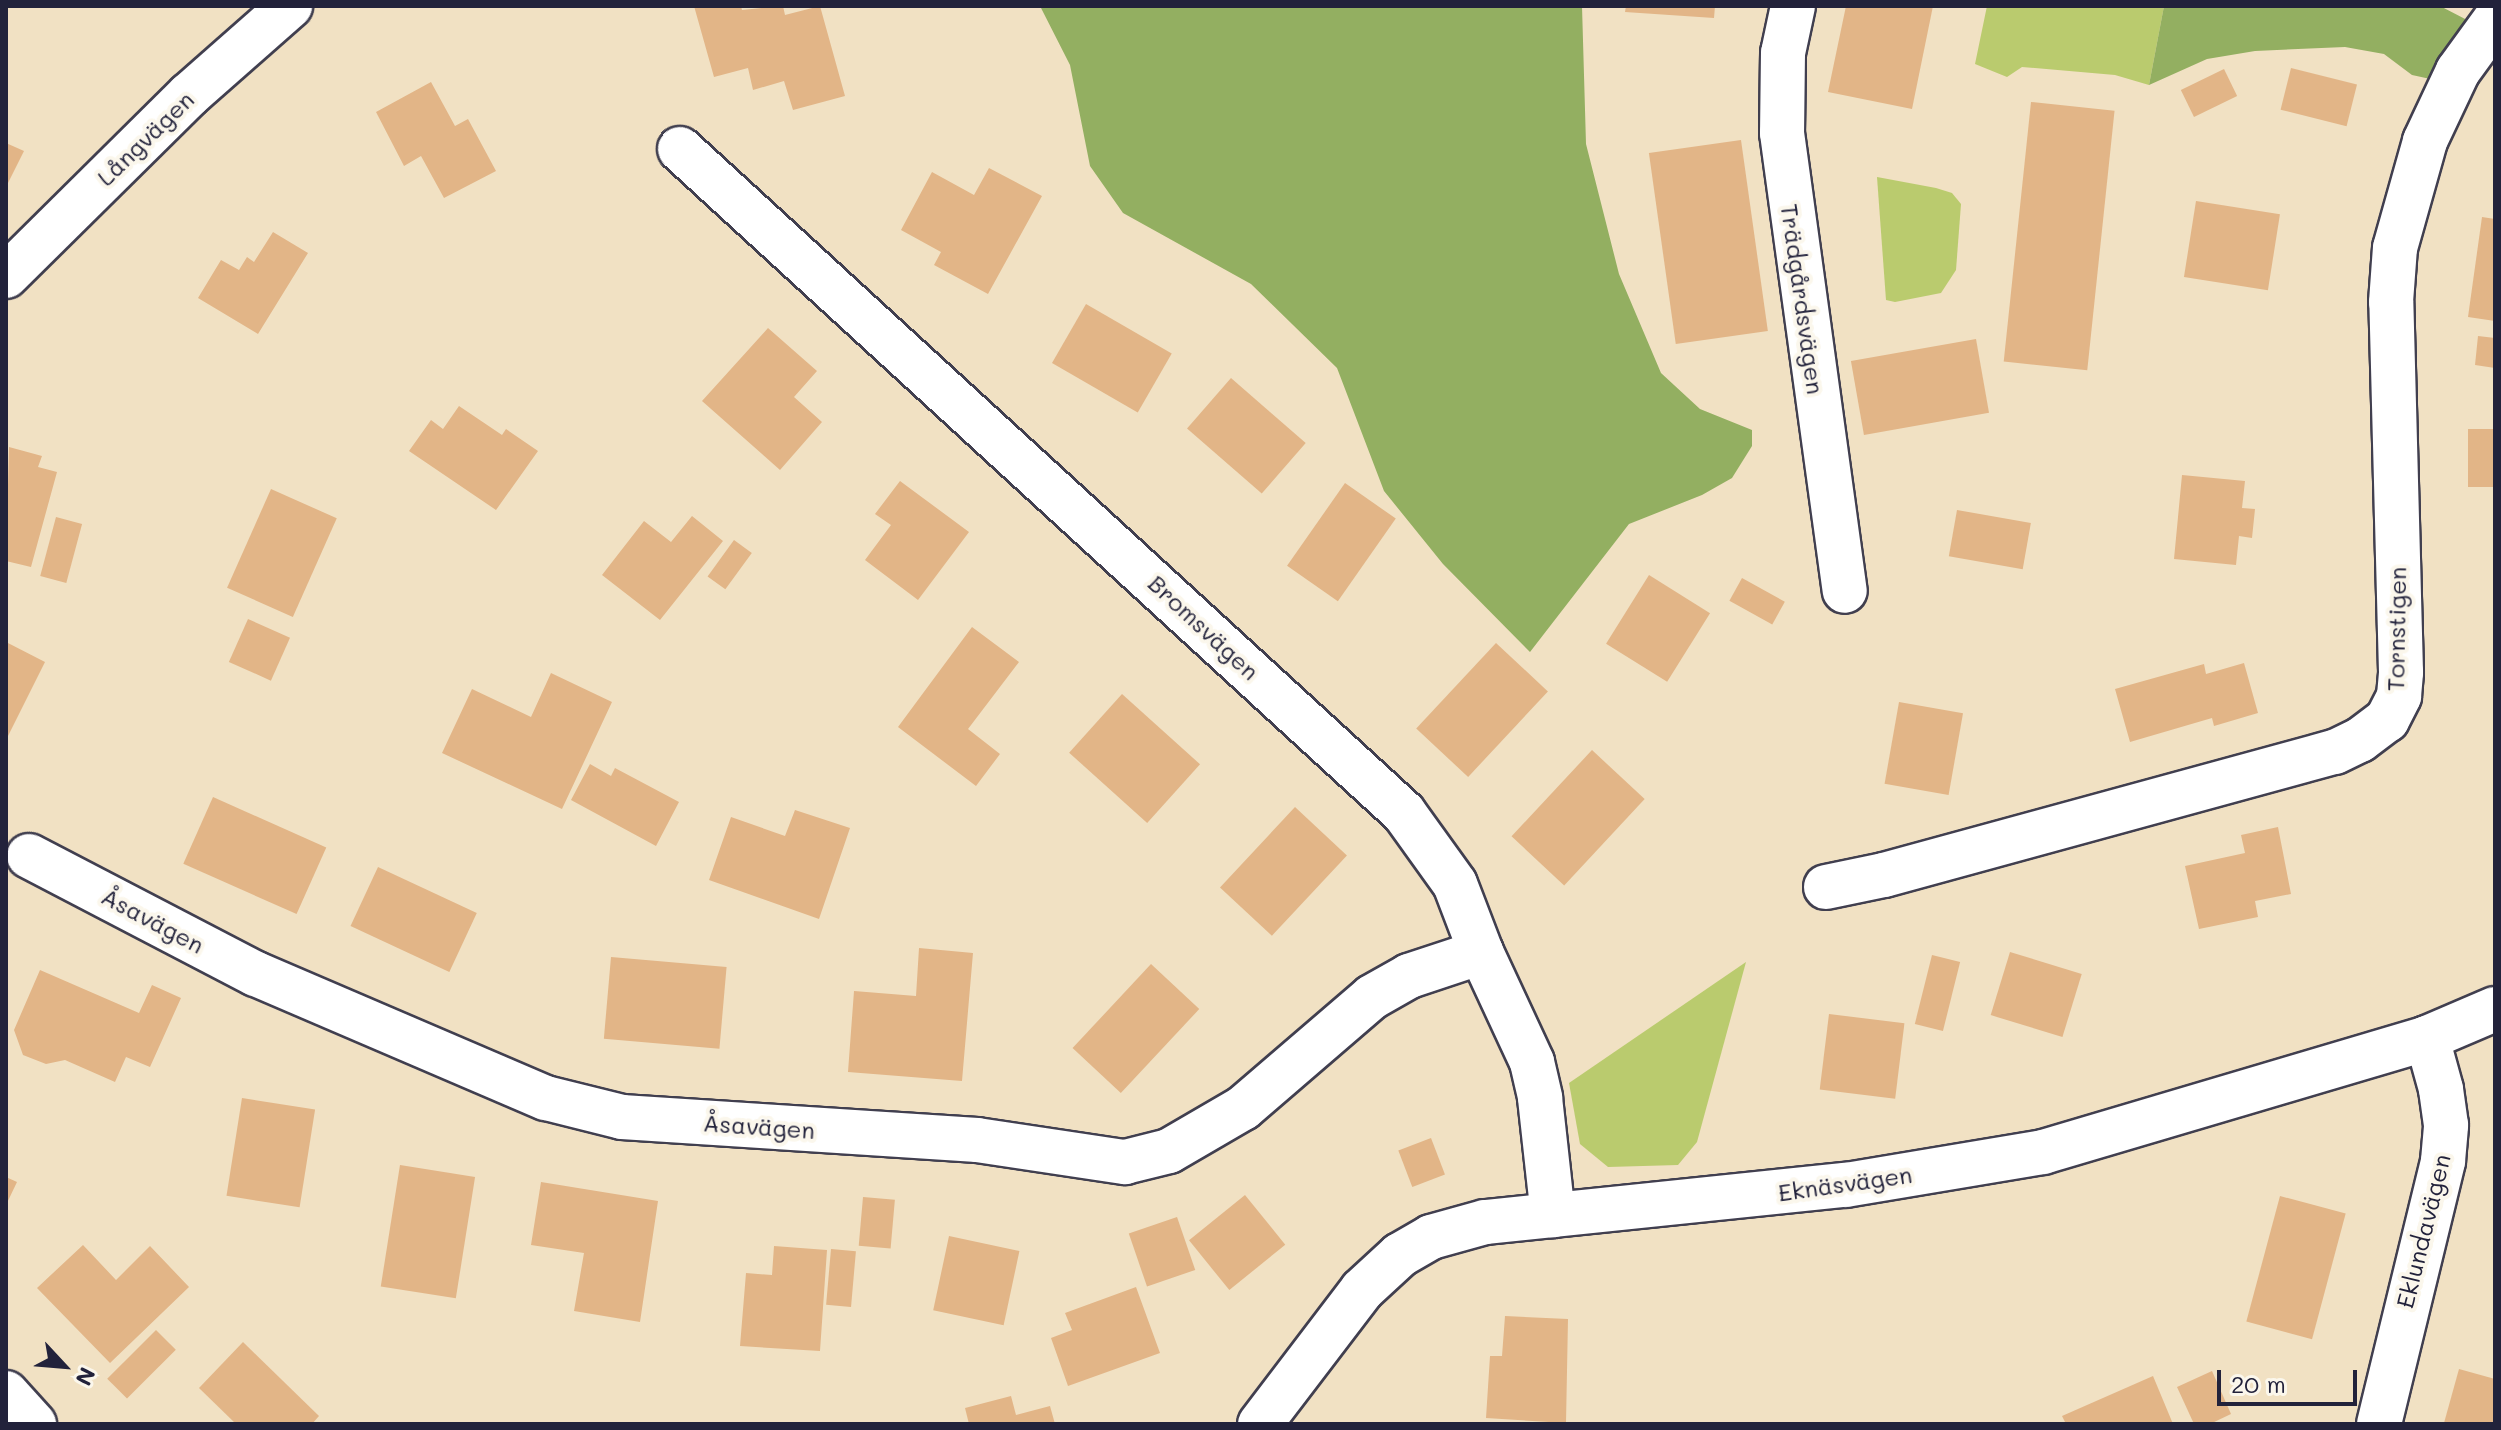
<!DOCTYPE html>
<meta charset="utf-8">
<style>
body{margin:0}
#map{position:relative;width:2501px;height:1430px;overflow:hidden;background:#f1e1c3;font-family:Mali,sans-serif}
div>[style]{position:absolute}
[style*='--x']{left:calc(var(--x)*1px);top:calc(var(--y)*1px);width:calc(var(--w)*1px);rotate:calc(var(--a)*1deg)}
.green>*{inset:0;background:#bacb6e}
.forest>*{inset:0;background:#93af61}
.building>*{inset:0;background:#e2b587;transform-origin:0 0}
.roads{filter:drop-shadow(2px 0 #413f4f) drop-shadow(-2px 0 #413f4f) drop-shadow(0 2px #413f4f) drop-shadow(0 -2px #413f4f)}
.minor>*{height:44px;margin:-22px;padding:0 22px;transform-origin:22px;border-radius:22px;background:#fff}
span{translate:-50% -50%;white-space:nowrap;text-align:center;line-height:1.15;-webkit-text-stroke:8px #fbf7ec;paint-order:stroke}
.street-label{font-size:24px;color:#22223b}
.frame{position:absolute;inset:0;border:8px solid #22223b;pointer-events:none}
.north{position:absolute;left:24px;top:1326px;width:80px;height:80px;-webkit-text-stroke:6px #fbf7ec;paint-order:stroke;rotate:116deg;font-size:22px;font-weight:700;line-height:32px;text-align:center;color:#22223b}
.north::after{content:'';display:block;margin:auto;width:28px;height:36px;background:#22223b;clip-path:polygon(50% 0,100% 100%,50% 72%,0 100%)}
.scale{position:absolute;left:2217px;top:1370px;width:140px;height:36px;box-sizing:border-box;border:4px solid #22223b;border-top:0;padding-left:10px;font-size:24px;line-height:28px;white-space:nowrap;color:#22223b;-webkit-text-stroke:6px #fbf7ec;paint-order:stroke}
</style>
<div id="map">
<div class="green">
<i style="clip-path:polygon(1987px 6px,2164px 6px,2149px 85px,2115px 75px,2022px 67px,2007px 77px,1975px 64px)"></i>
<i style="clip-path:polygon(1877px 177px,1936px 188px,1952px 193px,1961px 204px,1956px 270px,1941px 293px,1895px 302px,1886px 300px)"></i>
<i style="clip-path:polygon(1746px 962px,1697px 1142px,1678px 1165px,1608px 1167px,1580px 1144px,1569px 1083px)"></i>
</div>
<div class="forest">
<i style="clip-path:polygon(1040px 6px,1582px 6px,1586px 144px,1619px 274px,1661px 373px,1700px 409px,1752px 430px,1752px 446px,1732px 478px,1702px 495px,1629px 524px,1530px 652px,1443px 564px,1384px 491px,1337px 368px,1251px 284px,1123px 213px,1090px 166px,1070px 65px)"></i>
<i style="clip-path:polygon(2164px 6px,2440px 6px,2469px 21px,2435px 80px,2412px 75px,2384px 54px,2345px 47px,2255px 51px,2207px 59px,2149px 85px)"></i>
</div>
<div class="building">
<i style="clip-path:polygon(694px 6px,741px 6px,742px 10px,783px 6px,785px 15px,820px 6px,845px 96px,793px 110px,784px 81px,753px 90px,748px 68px,714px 77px)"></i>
<i style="clip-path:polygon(1626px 6px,1715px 6px,1714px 18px,1625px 12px)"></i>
<i style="clip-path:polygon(1846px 6px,1933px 6px,1912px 109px,1828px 92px)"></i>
<i style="left:2291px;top:68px;width:68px;height:43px;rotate:14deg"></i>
<i style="left:2224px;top:69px;width:30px;height:48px;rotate:64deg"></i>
<i style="clip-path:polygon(431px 82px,455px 126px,468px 119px,496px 171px,444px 198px,421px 156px,404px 166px,376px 112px)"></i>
<i style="left:2031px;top:102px;width:84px;height:261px;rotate:6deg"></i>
<i style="left:1741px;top:140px;width:193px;height:93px;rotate:82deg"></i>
<i style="clip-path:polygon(6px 143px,24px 151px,6px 187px)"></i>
<i style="clip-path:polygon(989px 168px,1042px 196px,988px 294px,934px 265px,941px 252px,901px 230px,932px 172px,974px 195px)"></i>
<i style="left:2196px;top:201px;width:85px;height:77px;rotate:9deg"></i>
<i style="clip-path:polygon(2482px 217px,2495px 219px,2495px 321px,2468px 317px)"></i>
<i style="clip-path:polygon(273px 232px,308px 253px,258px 334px,198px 298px,221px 260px,239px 270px,247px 257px,254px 262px)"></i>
<i style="left:1086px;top:304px;width:99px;height:68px;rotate:30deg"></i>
<i style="clip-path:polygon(768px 328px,817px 371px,794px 397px,822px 422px,780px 470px,702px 401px)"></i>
<i style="clip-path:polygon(2478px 336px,2495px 338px,2495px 368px,2475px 365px)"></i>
<i style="left:1976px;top:339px;width:75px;height:127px;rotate:80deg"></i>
<i style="left:1231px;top:378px;width:99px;height:67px;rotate:41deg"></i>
<i style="clip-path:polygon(459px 406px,502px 435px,506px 429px,538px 451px,496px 510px,409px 451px,431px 420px,443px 429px)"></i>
<i style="left:2468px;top:429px;width:27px;height:58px"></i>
<i style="clip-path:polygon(9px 447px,42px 456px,38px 467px,57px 472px,31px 567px,6px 561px)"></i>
<i style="clip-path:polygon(2182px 475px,2245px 481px,2242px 508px,2255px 509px,2252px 538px,2239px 536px,2236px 565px,2174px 559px)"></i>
<i style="clip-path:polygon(900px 481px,969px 532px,918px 600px,865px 560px,891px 525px,875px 514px)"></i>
<i style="left:1345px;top:483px;width:62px;height:101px;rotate:35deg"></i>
<i style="left:271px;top:489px;width:72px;height:108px;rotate:24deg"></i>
<i style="left:1957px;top:510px;width:75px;height:47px;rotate:10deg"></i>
<i style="clip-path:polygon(692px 516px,723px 541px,660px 620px,602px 575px,644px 521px,671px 542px)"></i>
<i style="left:56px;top:517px;width:27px;height:61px;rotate:15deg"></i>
<i style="left:734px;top:540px;width:22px;height:45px;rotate:36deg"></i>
<i style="left:1649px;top:575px;width:72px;height:81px;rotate:32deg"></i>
<i style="left:1742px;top:578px;width:49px;height:26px;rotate:29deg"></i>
<i style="left:248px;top:619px;width:46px;height:47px;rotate:24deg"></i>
<i style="clip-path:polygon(972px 627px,1019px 662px,968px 729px,1000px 754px,976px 786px,898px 727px)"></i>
<i style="clip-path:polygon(6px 642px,45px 662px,6px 740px)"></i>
<i style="left:1496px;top:643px;width:71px;height:117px;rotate:43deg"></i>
<i style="clip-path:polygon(2244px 663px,2258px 713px,2214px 726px,2212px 718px,2130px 742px,2115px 689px,2204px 664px,2206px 674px)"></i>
<i style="clip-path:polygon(551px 673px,612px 702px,562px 809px,442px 753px,472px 689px,531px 717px)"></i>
<i style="left:1122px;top:694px;width:105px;height:79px;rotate:42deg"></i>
<i style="left:1899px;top:702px;width:65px;height:83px;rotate:10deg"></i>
<i style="left:1592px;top:750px;width:72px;height:118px;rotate:43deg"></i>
<i style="clip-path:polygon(590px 764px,611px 776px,615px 768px,679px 802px,656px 846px,571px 800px)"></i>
<i style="left:213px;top:797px;width:124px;height:73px;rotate:24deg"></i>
<i style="left:1295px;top:807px;width:71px;height:110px;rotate:43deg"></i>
<i style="clip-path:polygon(795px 810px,850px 828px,819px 919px,709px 880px,731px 817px,785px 836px)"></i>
<i style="clip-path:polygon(2278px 827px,2291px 894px,2255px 901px,2258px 917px,2199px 929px,2185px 866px,2245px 853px,2241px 835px)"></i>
<i style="left:378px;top:867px;width:109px;height:65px;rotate:25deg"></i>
<i style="clip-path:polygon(919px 948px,973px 953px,962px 1081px,848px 1072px,854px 991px,916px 996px)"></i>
<i style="left:2010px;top:952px;width:75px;height:66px;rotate:17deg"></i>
<i style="left:1932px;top:955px;width:29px;height:71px;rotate:14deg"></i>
<i style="left:611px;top:957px;width:116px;height:82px;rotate:5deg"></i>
<i style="left:1151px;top:964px;width:66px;height:115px;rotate:43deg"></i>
<i style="clip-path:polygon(40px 970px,139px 1013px,152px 985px,181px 998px,150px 1067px,126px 1057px,115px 1082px,65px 1060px,46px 1064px,23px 1055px,14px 1030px)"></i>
<i style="left:1829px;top:1014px;width:76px;height:76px;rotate:7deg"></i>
<i style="left:242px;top:1098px;width:74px;height:99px;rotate:9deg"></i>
<i style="left:1431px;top:1138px;width:39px;height:35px;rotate:69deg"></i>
<i style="left:400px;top:1165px;width:76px;height:123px;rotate:9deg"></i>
<i style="clip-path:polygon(6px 1177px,17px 1182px,6px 1205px)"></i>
<i style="clip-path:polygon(541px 1182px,658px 1201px,640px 1322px,574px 1311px,584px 1253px,531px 1245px)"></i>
<i style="left:1245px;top:1195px;width:64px;height:72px;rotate:51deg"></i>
<i style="left:2280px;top:1196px;width:68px;height:130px;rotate:15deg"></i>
<i style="left:863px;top:1197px;width:32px;height:49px;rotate:5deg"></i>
<i style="left:1177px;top:1217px;width:56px;height:51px;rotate:71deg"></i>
<i style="left:949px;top:1236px;width:72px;height:76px;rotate:12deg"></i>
<i style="clip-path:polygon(83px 1245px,116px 1280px,150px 1246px,189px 1287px,110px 1363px,37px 1288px)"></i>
<i style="clip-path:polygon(774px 1246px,827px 1250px,820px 1351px,740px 1346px,746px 1273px,772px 1275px)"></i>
<i style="left:831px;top:1249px;width:25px;height:56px;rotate:5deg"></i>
<i style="clip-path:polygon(1136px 1287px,1160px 1353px,1068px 1386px,1051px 1338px,1072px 1330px,1065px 1313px)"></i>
<i style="clip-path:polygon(1505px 1316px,1568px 1319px,1566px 1423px,1486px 1418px,1490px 1356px,1502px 1356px)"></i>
<i style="left:156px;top:1330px;width:28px;height:69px;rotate:45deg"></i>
<i style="clip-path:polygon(243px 1342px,319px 1416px,312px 1424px,236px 1424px,199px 1388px)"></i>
<i style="clip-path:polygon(2459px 1369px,2495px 1379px,2495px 1424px,2444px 1423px)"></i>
<i style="clip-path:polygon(2212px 1371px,2231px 1414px,2210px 1424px,2194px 1424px,2177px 1387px)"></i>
<i style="clip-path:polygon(2153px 1376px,2173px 1424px,2066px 1424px,2062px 1416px)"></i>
<i style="clip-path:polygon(1011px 1396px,1016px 1415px,1050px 1406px,1055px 1424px,969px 1424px,965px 1408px)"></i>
</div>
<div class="roads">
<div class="minor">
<i style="--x:1793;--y:6;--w:48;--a:102"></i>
<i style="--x:1783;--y:53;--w:80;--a:90.7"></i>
<i style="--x:1782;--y:133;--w:462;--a:82.2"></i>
<i style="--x:680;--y:149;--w:982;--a:42.52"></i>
<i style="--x:1404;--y:813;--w:87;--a:54.3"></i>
<i style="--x:1455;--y:884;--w:73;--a:69.1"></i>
<i style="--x:1481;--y:952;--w:121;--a:65.1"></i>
<i style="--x:1532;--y:1062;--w:37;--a:77"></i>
<i style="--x:1540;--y:1098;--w:118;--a:83.7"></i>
<i style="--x:6;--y:276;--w:257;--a:-44.7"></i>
<i style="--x:189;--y:95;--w:135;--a:-41.4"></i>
<i style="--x:29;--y:856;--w:256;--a:27.5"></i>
<i style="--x:256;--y:974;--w:315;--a:23.2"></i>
<i style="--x:546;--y:1098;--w:78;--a:14"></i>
<i style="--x:622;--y:1117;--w:356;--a:3.7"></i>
<i style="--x:977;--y:1140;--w:150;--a:8.5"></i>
<i style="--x:1125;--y:1162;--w:45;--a:-14"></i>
<i style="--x:1169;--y:1151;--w:86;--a:-30.2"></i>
<i style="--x:1243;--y:1108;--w:170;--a:-40.7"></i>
<i style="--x:1372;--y:997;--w:43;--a:-29.6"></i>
<i style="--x:1409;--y:976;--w:76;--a:-18.4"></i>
<i style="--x:1826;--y:887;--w:59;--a:-11.7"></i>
<i style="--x:1884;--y:875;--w:467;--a:-15.3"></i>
<i style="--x:2335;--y:752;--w:28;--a:-26"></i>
<i style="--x:2360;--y:740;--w:34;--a:-37"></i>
<i style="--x:2387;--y:720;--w:27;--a:-63"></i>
<i style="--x:2399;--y:696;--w:24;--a:-85"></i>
<i style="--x:2401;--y:672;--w:370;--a:-91.5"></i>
<i style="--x:2391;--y:302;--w:54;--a:-85.8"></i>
<i style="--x:2395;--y:248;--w:111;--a:-74.3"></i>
<i style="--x:2425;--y:141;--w:77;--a:-64.8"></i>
<i style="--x:2458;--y:71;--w:63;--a:-54"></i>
<i style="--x:6;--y:1393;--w:42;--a:47.9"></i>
<i style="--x:1260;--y:1424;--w:168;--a:-52.7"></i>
<i style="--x:1362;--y:1290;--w:52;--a:-42.6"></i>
<i style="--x:1400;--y:1255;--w:36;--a:-30"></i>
<i style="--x:1431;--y:1237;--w:56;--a:-15.5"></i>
<i style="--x:1485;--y:1222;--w:363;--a:-5.9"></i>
<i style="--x:1846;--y:1185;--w:200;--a:-9.5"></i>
<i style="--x:2043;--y:1152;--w:401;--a:-16.5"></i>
<i style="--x:2427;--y:1038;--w:74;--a:-23.1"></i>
<i style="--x:2379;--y:1424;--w:271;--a:-76.3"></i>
<i style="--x:2443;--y:1161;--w:36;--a:-85"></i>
<i style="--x:2446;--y:1125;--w:36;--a:-98"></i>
<i style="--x:2441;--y:1089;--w:53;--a:-105.4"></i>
</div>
</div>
<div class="street-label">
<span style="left:145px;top:138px;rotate:-44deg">Långvägen</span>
<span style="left:1803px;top:299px;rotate:82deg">Trädgårdsvägen</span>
<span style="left:1204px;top:627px;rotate:43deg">Bromsvägen</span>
<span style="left:2396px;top:629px;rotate:-89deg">Tornstigen</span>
<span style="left:153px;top:920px;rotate:28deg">Åsavägen</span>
<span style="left:759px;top:1126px;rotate:4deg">Åsavägen</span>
<span style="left:1845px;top:1183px;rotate:-8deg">Eknäsvägen</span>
<span style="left:2423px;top:1231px;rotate:-76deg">Eklundavägen</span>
</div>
<div class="frame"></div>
<div class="north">N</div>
<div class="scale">20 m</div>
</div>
